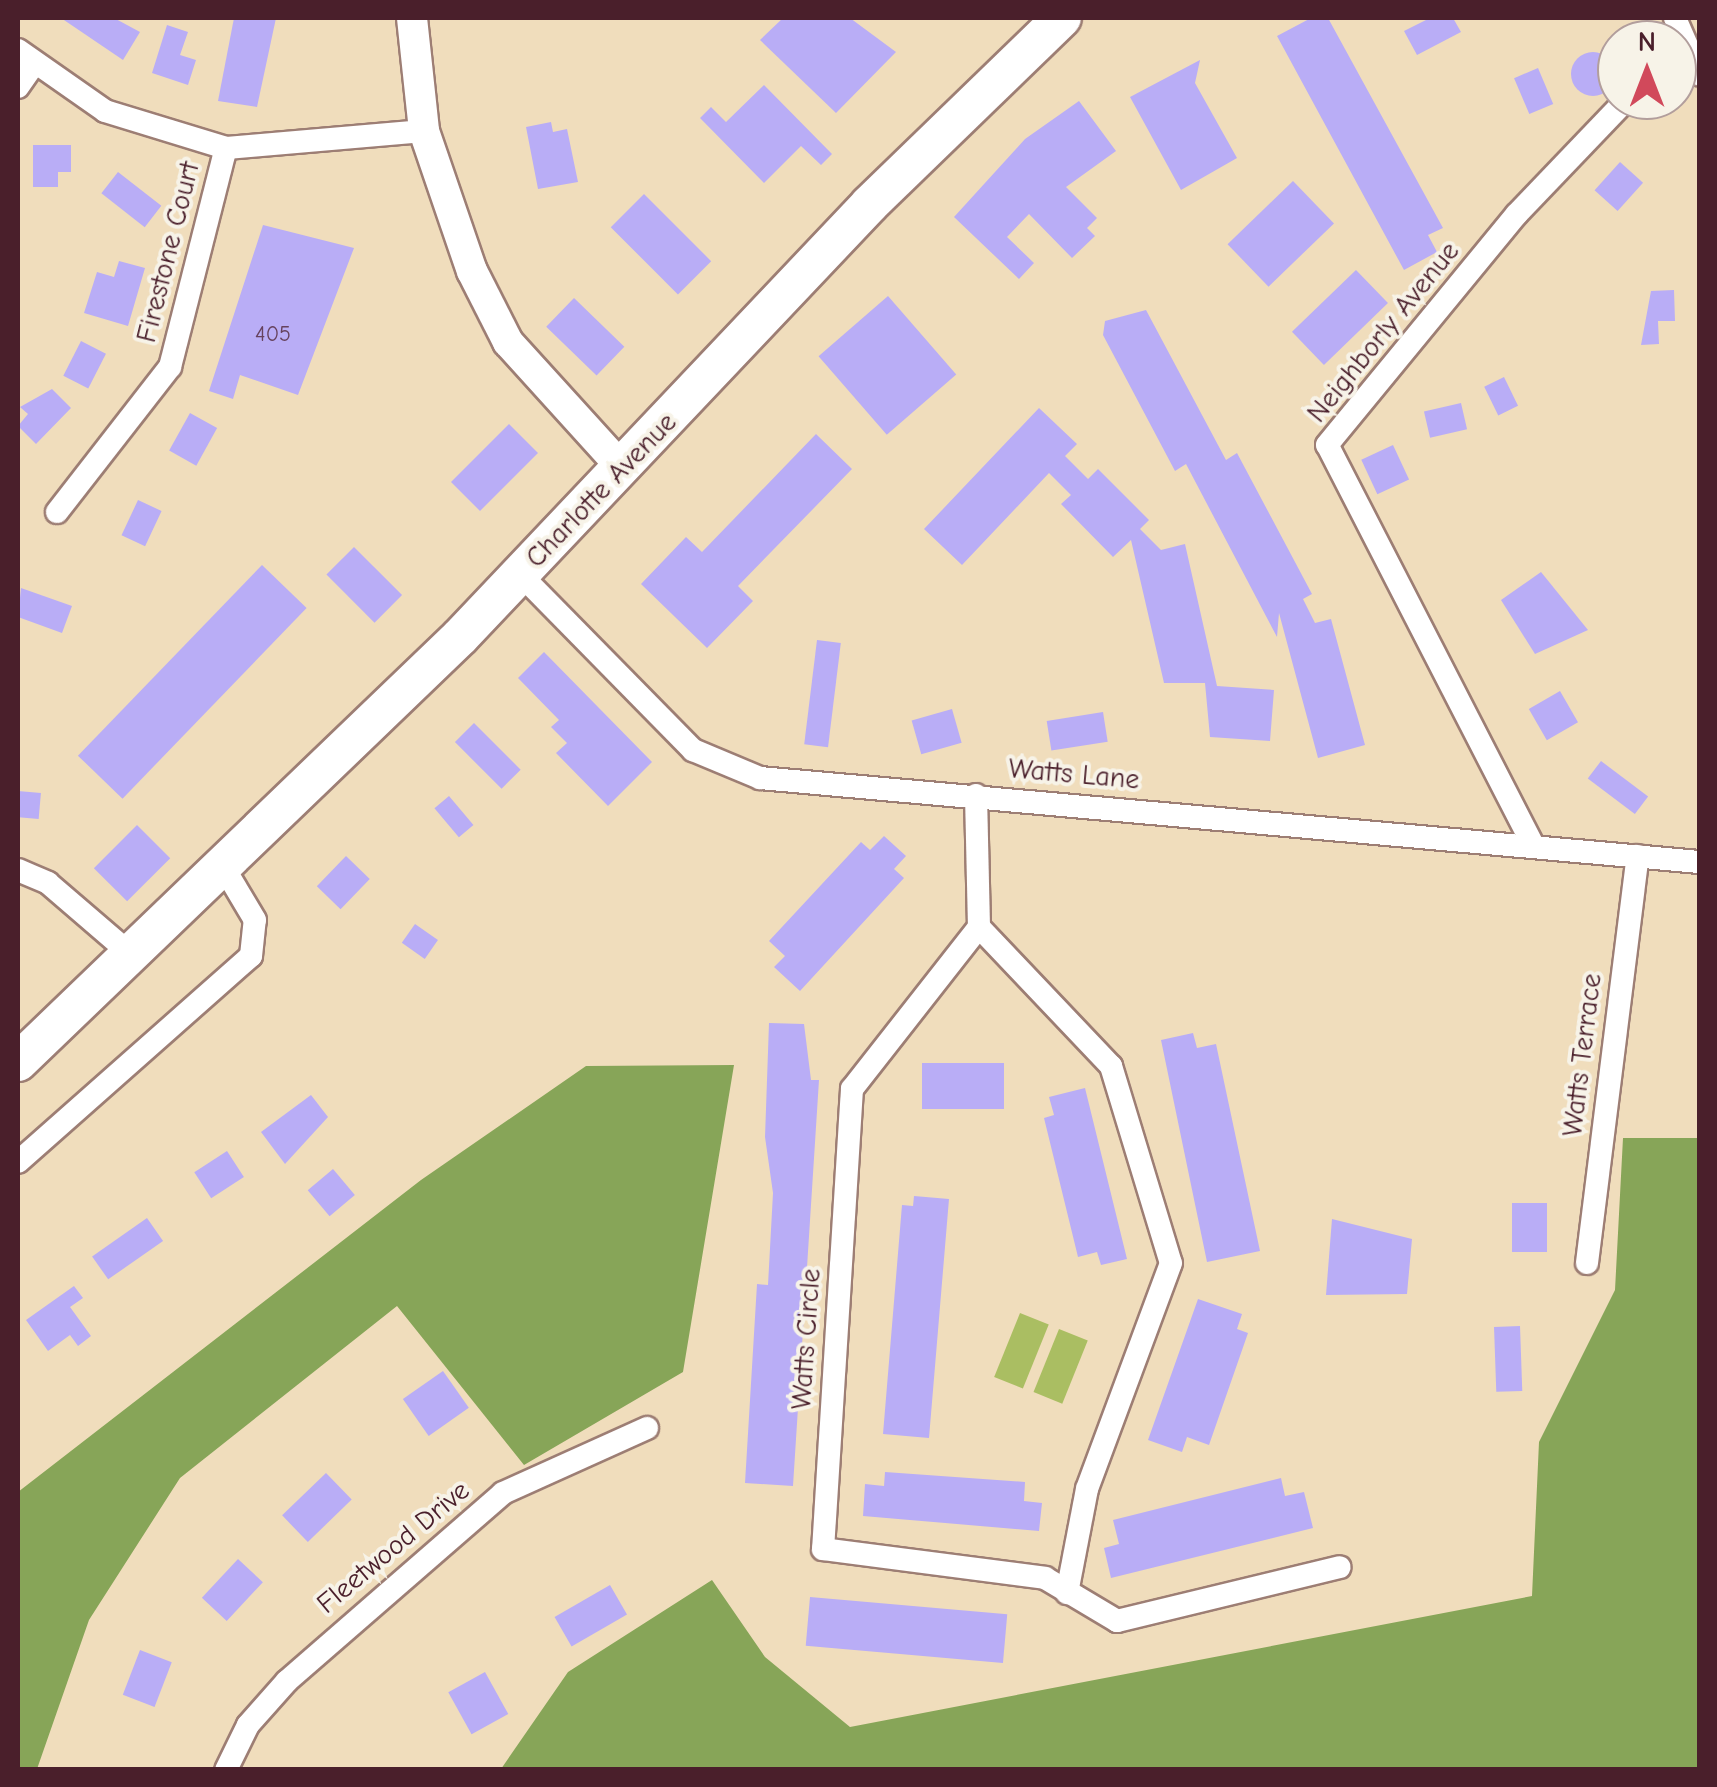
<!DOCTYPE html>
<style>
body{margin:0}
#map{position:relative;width:1717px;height:1787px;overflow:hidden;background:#f0ddbc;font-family:"Comic Neue",sans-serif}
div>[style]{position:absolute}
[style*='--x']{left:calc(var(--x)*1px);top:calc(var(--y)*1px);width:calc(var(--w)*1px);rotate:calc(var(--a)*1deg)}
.green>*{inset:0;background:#aabe62;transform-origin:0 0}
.forest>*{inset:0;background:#87a558}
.building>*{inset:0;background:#b9adf6;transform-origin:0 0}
.round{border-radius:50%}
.roads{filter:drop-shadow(2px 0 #9d7e74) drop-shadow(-2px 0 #9d7e74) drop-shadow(0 2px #9d7e74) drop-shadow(0 -2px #9d7e74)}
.minor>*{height:22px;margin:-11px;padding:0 11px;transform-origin:11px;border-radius:11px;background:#fff}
.tertiary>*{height:30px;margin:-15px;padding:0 15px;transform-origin:15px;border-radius:15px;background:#fff}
.primary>*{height:38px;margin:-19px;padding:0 19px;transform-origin:19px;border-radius:19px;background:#fff}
span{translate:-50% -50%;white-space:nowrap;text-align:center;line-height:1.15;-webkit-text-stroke:8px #f7f3e8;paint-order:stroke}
.number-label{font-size:22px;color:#66425e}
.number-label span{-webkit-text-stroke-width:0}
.street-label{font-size:28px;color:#4a1f2b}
.frame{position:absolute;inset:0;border:20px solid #4a1f2b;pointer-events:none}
.north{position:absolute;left:1597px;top:20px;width:100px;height:100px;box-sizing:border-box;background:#f7f3e8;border:2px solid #b29e9c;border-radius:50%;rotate:0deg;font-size:28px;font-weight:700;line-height:40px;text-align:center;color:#4a1f2b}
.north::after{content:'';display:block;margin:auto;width:35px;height:45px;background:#d1495b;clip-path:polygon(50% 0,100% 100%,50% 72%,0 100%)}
</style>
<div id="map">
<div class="green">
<i style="left:1020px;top:1313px;width:31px;height:69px;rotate:22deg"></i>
<i style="left:1059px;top:1329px;width:31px;height:68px;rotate:22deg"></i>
</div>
<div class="forest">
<i style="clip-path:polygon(734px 1065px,683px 1372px,524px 1465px,397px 1306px,180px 1478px,89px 1620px,37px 1769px,18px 1769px,18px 1492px,421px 1180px,586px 1066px)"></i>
<i style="clip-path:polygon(1623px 1138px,1699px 1138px,1699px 1769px,501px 1769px,568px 1672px,712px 1580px,765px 1657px,850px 1727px,1532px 1596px,1539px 1442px,1615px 1290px)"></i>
</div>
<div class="building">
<i style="clip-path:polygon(61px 18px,114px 18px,140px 32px,123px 60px)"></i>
<i style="clip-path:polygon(234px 18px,276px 18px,257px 107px,218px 101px)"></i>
<i style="clip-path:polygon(783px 18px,850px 18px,896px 52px,836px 113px,760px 40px)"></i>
<i style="clip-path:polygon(1311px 18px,1328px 18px,1443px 228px,1428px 235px,1437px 252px,1404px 270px,1277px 36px)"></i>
<i style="clip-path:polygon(1430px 18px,1453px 18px,1461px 32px,1417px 55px,1404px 31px)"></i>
<i style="clip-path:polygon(167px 25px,188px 32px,180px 55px,196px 60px,188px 85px,152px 73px)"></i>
<i class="round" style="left:1571px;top:52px;width:44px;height:44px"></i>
<i style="clip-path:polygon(1200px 60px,1195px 83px,1237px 158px,1181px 190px,1130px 97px)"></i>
<i style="left:1538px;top:68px;width:39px;height:26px;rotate:67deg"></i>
<i style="clip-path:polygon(764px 85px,832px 154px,821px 165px,801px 146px,764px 183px,700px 118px,711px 107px,726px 122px)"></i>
<i style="clip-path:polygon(1079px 101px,1116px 151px,1066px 187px,1097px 218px,1087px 228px,1095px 236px,1072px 258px,1029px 214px,1007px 237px,1034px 263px,1019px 279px,954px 217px,1025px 139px)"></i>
<i style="clip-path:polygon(551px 122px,553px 132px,567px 129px,578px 182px,538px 189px,526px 127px)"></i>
<i style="clip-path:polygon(33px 145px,71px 145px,71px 172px,58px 172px,58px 187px,33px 187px)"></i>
<i style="left:1620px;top:162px;width:31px;height:38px;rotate:42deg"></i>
<i style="left:118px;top:172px;width:55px;height:27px;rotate:38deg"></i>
<i style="left:1293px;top:181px;width:59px;height:91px;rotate:46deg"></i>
<i style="left:644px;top:194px;width:95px;height:47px;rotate:45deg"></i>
<i style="clip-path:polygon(263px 225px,354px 248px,298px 395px,240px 375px,233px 399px,209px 391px)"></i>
<i style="clip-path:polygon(119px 261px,145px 268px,128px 326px,84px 313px,97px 272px,114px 277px)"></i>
<i style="left:1356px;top:270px;width:46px;height:89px;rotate:46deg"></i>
<i style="clip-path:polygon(1674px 290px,1675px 321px,1658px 321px,1659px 344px,1641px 345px,1651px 291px)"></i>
<i style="left:888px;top:296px;width:104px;height:92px;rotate:49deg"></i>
<i style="left:574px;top:298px;width:70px;height:40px;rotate:44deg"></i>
<i style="clip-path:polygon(1146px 310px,1226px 460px,1237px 453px,1312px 594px,1303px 599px,1315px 623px,1331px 619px,1365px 745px,1318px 758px,1279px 613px,1277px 637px,1186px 464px,1175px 471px,1103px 335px,1105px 321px)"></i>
<i style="left:81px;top:341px;width:28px;height:39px;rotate:27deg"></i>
<i style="left:1504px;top:377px;width:32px;height:22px;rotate:64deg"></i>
<i style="clip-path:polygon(52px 389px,71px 408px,36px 444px,18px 426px,28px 414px,20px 407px)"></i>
<i style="left:1461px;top:403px;width:27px;height:38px;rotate:77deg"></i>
<i style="clip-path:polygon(1039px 408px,1077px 444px,1065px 456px,1088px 479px,1098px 469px,1149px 520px,1140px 529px,1161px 550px,1185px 544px,1217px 686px,1274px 690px,1270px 741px,1210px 737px,1205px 683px,1164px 683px,1131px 540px,1113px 557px,1061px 504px,1071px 495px,1049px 473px,962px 565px,924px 529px)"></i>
<i style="left:190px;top:413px;width:31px;height:43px;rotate:29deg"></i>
<i style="left:509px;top:424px;width:41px;height:82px;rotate:45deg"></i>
<i style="clip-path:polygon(816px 434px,852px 469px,738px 586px,753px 601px,707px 648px,641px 584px,686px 537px,702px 552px)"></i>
<i style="left:1393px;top:445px;width:38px;height:35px;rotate:65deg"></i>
<i style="left:138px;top:500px;width:26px;height:39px;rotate:25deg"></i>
<i style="left:354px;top:547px;width:68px;height:39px;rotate:45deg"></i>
<i style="left:262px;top:565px;width:62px;height:265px;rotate:44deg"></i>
<i style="clip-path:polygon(1541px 572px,1588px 630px,1535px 654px,1501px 600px)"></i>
<i style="clip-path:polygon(21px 588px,72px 606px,62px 633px,18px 617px)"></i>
<i style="left:817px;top:640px;width:24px;height:105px;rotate:7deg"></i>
<i style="clip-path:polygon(544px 652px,652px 762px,608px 806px,556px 753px,567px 743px,551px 727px,559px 720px,518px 678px)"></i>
<i style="left:1560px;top:691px;width:36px;height:36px;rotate:60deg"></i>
<i style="left:952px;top:709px;width:35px;height:42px;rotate:74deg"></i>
<i style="left:1103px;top:712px;width:30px;height:57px;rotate:81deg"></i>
<i style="left:474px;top:723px;width:66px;height:27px;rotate:45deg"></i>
<i style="left:1601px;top:761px;width:59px;height:22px;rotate:37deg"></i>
<i style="left:18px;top:791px;width:23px;height:26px;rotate:5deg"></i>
<i style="left:449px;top:796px;width:38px;height:19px;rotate:50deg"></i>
<i style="left:137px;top:825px;width:47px;height:61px;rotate:45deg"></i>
<i style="clip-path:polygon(884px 836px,906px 856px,894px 869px,904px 878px,800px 991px,774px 967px,785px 956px,769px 941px,861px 842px,870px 850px)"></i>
<i style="left:346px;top:856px;width:33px;height:42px;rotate:44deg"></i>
<i style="left:415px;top:924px;width:28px;height:23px;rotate:35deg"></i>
<i style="clip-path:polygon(769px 1023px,804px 1024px,811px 1080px,819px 1080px,793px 1486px,745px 1483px,757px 1284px,768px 1285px,773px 1193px,765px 1137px)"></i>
<i style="clip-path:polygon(1193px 1033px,1197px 1048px,1216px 1044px,1260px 1251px,1207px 1262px,1161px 1040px)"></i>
<i style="left:922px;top:1063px;width:82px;height:46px"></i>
<i style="clip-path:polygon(1085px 1088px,1127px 1259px,1101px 1265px,1097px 1252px,1078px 1257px,1044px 1118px,1054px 1115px,1049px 1097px)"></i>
<i style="clip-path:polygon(311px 1095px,328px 1117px,285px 1164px,261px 1132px)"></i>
<i style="left:227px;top:1151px;width:31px;height:39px;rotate:57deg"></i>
<i style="left:333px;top:1169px;width:34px;height:33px;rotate:50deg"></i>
<i style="clip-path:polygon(914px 1196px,949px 1199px,929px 1438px,883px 1434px,902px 1205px,913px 1206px)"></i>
<i style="left:1512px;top:1203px;width:35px;height:49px"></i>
<i style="left:147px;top:1218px;width:28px;height:67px;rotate:55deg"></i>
<i style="clip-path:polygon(1332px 1219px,1412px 1239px,1407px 1294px,1326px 1295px)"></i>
<i style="clip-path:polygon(74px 1286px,83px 1298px,70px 1307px,91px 1336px,78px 1346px,70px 1335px,48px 1351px,26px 1320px)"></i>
<i style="clip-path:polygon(1198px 1299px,1242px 1314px,1237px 1329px,1248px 1333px,1209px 1445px,1187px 1437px,1182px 1452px,1148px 1440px)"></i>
<i style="left:1520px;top:1326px;width:65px;height:26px;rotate:88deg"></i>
<i style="left:443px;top:1371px;width:45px;height:49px;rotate:55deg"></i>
<i style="clip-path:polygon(885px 1472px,1025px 1482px,1024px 1501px,1042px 1503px,1039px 1531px,863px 1516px,865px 1484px,884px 1486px)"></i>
<i style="left:326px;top:1473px;width:37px;height:61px;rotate:46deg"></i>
<i style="clip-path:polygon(1281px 1478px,1285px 1496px,1304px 1492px,1313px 1528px,1111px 1578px,1104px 1548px,1119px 1544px,1113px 1520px)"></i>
<i style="left:238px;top:1559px;width:34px;height:53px;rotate:43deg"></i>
<i style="left:610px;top:1585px;width:34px;height:64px;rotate:60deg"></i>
<i style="left:810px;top:1597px;width:198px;height:49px;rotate:5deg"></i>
<i style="left:140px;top:1650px;width:34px;height:48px;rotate:21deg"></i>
<i style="left:485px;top:1672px;width:48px;height:42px;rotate:61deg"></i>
</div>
<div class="roads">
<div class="minor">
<i style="--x:1675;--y:18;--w:62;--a:66.3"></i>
<i style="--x:18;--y:50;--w:106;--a:35"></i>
<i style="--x:105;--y:111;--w:127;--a:17"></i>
<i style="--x:226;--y:148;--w:199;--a:-4.9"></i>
<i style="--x:18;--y:87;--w:28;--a:-55"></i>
<i style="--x:57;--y:512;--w:184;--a:-52.1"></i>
<i style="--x:170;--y:367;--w:226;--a:-75.7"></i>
<i style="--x:520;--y:574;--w:247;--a:45.5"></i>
<i style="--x:693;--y:750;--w:73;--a:22.7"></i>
<i style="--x:760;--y:778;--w:944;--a:5.11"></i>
<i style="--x:976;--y:795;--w:132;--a:88.7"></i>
<i style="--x:979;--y:927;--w:206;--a:128.1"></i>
<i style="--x:852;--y:1089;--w:461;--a:93.6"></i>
<i style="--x:823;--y:1549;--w:224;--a:7.4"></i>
<i style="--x:1045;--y:1578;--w:84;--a:30.8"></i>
<i style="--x:1117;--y:1621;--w:229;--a:-13.6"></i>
<i style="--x:1534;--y:847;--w:452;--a:-117.2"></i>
<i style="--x:1327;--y:445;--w:299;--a:-50.6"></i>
<i style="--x:1517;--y:214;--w:158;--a:-46.3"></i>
<i style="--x:18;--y:870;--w:33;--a:23"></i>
<i style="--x:48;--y:883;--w:113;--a:40.7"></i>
<i style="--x:979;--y:927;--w:192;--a:46.5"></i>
<i style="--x:1111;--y:1066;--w:206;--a:73.1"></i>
<i style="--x:1171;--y:1263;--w:241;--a:110.4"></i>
<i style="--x:1087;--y:1489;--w:106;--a:100.9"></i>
<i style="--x:18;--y:1162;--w:311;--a:-41.5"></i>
<i style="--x:251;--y:956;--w:36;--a:-84"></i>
<i style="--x:255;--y:920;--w:61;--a:-120.8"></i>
<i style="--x:1587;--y:1263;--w:410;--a:-82.9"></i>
<i style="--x:226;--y:1770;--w:50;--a:-63.9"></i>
<i style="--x:248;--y:1725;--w:59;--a:-48.4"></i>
<i style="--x:287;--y:1681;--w:286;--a:-41"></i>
<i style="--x:503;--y:1493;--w:158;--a:-24.3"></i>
</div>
<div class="tertiary">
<i style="--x:412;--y:18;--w:114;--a:83.9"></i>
<i style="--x:424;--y:131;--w:148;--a:71.1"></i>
<i style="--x:472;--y:271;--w:80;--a:63.1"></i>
<i style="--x:508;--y:342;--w:171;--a:47.8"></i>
</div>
<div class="primary">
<i style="--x:18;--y:1062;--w:613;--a:-43.88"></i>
<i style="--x:460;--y:637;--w:596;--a:-46.56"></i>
<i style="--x:870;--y:204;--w:267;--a:-44.1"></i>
</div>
</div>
<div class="number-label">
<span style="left:273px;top:335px">405</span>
</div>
<div class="street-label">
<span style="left:168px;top:252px;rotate:-76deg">Firestone Court</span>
<span style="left:1383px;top:332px;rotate:-51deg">Neighborly Avenue</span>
<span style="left:601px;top:490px;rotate:-46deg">Charlotte Avenue</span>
<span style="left:1074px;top:774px;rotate:5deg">Watts Lane</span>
<span style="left:1582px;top:1055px;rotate:-83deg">Watts Terrace</span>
<span style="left:806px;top:1339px;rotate:-86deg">Watts Circle</span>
<span style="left:393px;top:1547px;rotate:-40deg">Fleetwood Drive</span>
</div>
<div class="frame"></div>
<div class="north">N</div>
</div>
